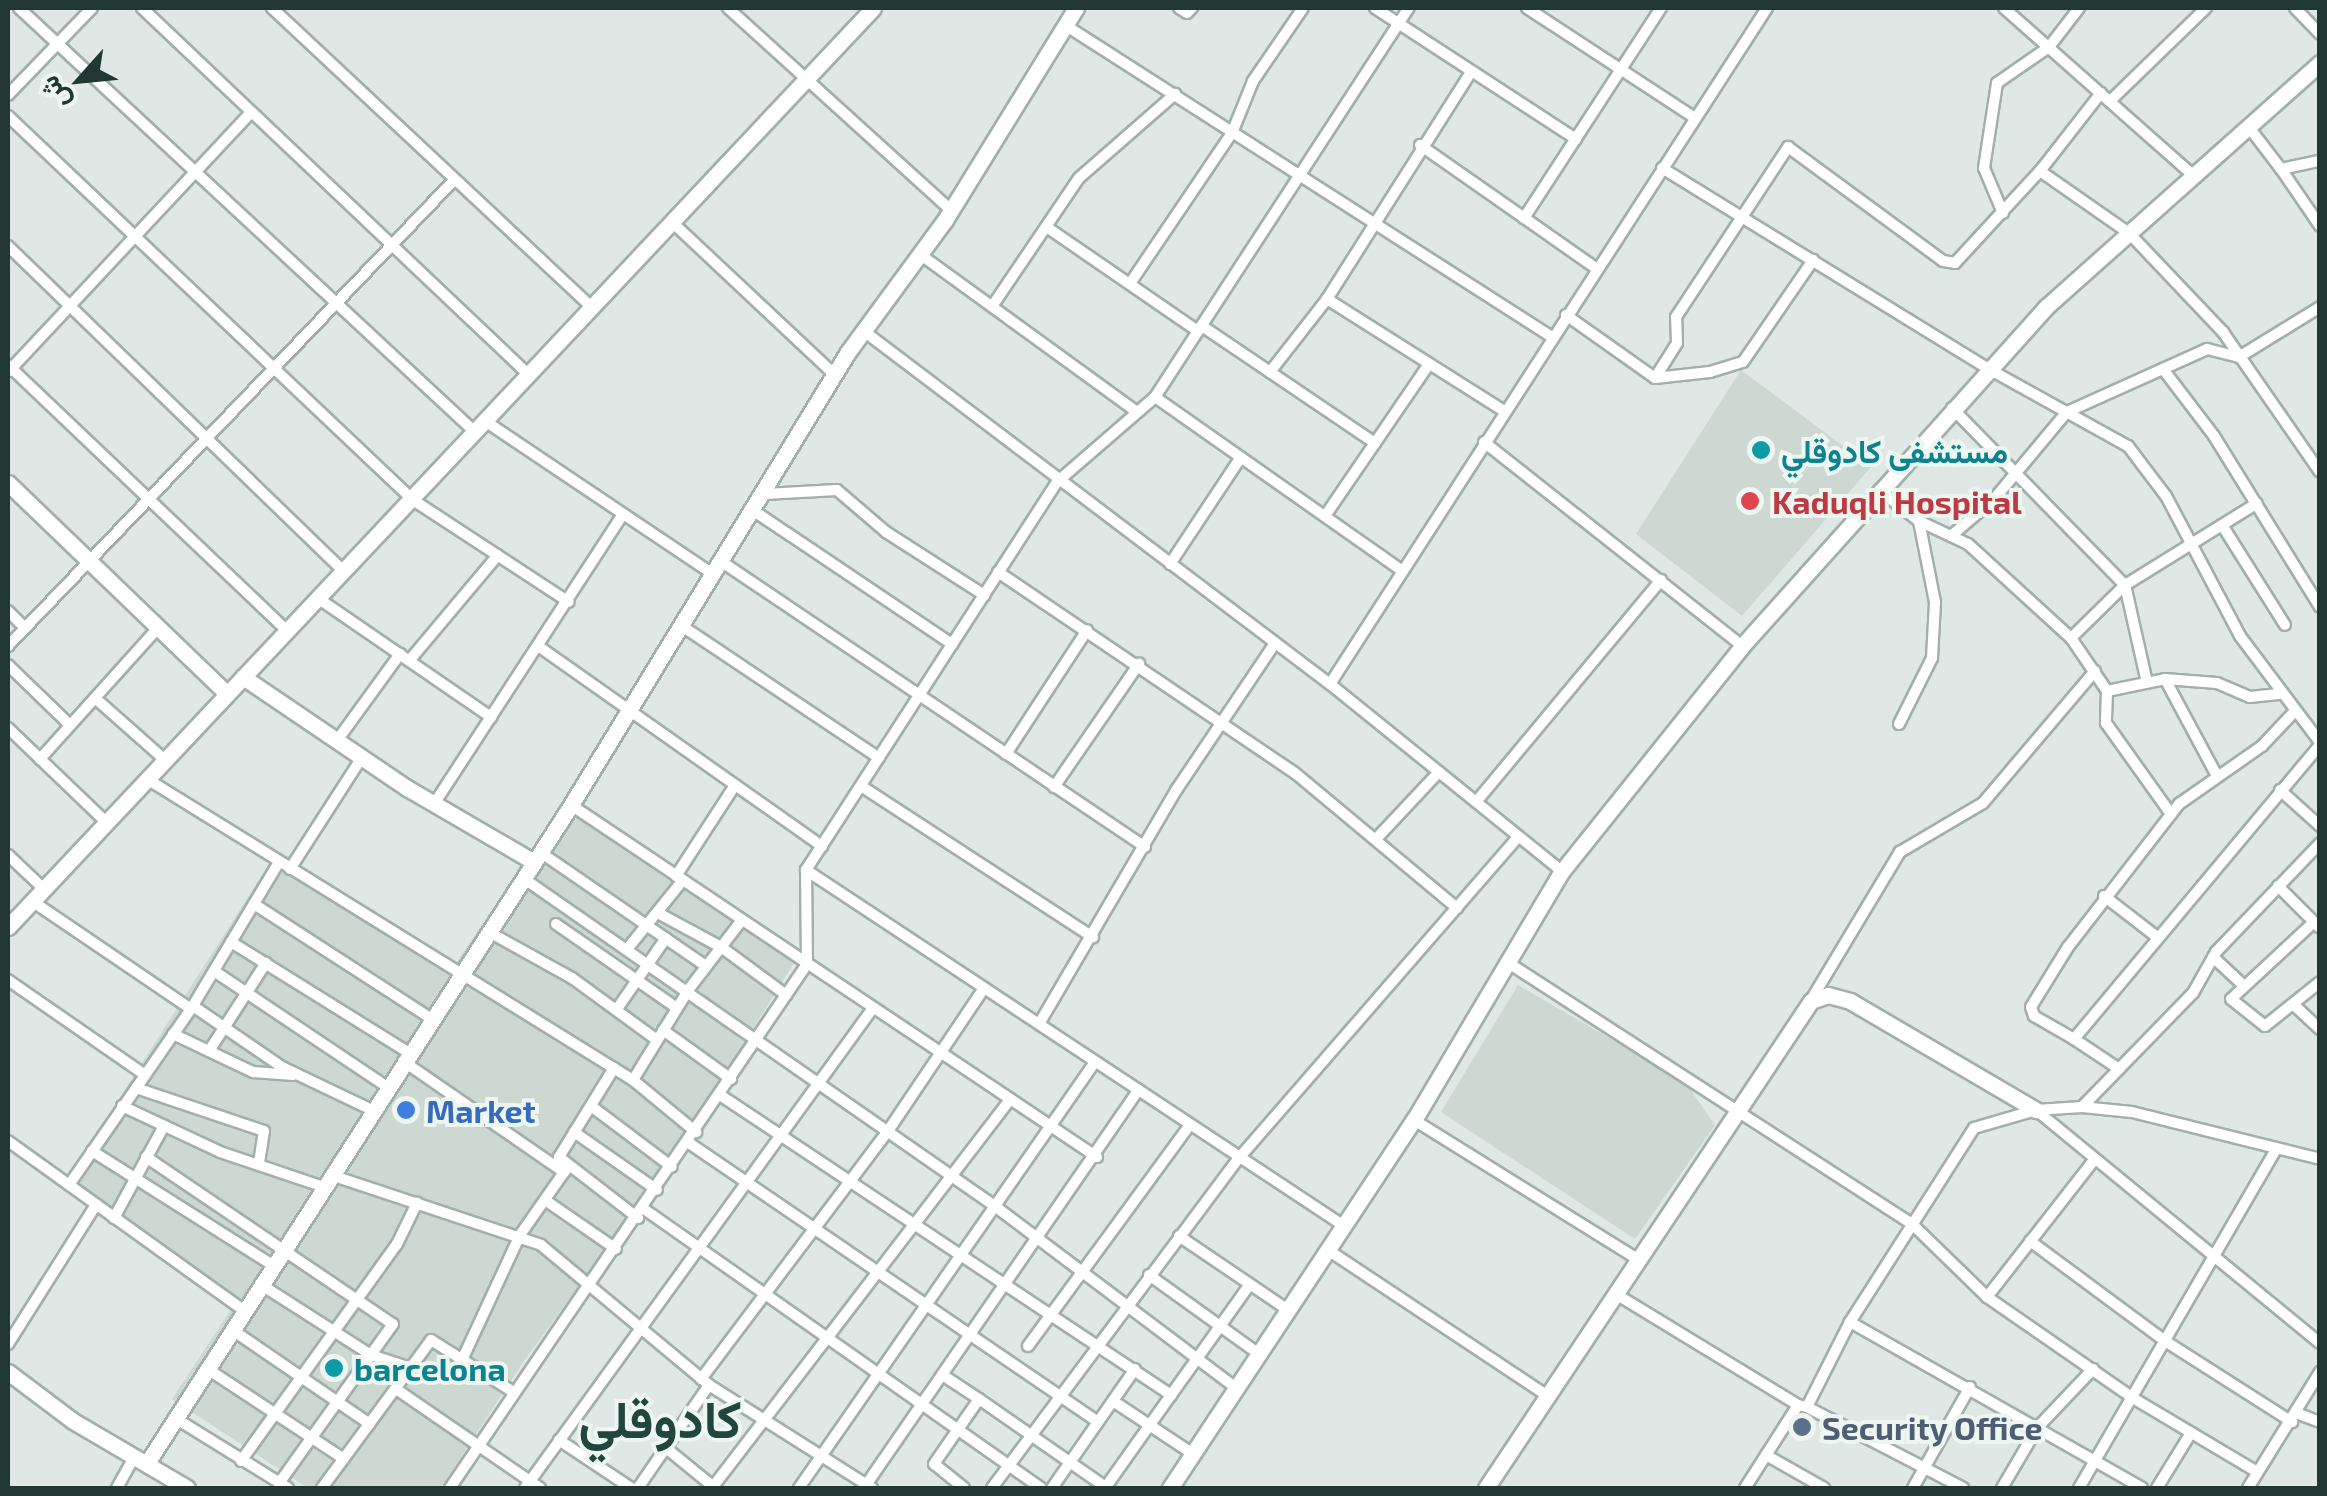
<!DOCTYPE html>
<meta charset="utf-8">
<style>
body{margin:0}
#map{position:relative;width:2327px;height:1496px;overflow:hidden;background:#dfe8e4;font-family:"Exo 2",Vazirmatn,sans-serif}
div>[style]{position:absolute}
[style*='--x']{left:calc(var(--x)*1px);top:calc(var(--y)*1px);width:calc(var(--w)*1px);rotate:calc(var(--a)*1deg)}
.built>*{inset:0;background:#cdd8d3}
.roads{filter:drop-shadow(2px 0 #a2afab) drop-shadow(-2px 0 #a2afab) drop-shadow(0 2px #a2afab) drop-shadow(0 -2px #a2afab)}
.street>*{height:10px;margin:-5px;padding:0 5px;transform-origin:5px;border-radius:5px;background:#fff}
.secondary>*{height:15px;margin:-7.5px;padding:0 7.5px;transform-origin:7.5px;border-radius:7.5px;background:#fff}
.dots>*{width:28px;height:28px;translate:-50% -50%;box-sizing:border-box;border:5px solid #eef6f2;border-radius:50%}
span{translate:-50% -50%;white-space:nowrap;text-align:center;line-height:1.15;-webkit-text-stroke:8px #eef6f2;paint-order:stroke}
.culture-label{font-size:32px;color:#0d838f;font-weight:700}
.left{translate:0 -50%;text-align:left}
.health-label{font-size:32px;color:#be3a42;font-weight:700}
.shop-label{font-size:32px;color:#366cbe;font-weight:700}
.service-label{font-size:32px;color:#4e5e75;font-weight:700}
.town-label{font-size:52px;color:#20463e;font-weight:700}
.frame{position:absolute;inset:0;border:10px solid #213732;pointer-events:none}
.north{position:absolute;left:30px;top:30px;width:100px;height:100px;-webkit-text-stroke:8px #eef6f2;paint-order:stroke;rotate:243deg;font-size:28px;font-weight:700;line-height:40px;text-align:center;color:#213732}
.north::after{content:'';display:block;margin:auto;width:35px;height:45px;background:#213732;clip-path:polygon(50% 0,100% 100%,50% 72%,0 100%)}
</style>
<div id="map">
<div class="built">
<i style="clip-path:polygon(1741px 370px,1871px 467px,1742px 616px,1636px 534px)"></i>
<i style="clip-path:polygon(570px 795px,801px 952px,663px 1171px,524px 1361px,441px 1488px,308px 1488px,172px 1399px,232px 1308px,62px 1188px,277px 852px,456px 963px)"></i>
<i style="clip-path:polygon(1518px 985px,1685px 1082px,1715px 1125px,1635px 1239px,1441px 1112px)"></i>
</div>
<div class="roads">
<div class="street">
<i style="--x:19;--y:8;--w:623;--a:42.92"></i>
<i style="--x:142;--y:8;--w:532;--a:43.48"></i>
<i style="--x:272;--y:8;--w:437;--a:43.1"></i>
<i style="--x:728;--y:8;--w:301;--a:42.2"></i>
<i style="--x:1179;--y:8;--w:9;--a:32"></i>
<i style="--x:1187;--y:13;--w:7;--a:-45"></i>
<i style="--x:1375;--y:8;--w:240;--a:33.1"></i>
<i style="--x:1527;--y:8;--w:201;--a:33.2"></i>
<i style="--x:2004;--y:8;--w:252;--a:41.5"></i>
<i style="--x:2295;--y:8;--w:36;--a:46"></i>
<i style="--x:1065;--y:25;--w:578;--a:32.65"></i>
<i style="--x:8;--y:95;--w:121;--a:-46"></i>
<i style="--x:2110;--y:101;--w:134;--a:-44.1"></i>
<i style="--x:8;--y:116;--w:558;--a:43.48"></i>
<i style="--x:413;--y:500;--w:186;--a:33.2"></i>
<i style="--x:2248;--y:126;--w:54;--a:52.5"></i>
<i style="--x:2281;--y:169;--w:40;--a:-12"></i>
<i style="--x:1420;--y:145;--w:216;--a:35"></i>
<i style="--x:1662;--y:168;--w:382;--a:31.6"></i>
<i style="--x:1987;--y:368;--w:161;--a:29"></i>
<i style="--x:2128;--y:446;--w:63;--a:52.8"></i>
<i style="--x:2166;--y:496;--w:158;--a:62.1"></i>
<i style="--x:2240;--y:636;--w:133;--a:53"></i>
<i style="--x:2281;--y:169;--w:69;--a:55.6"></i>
<i style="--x:2040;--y:171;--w:99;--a:-52"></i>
<i style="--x:2003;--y:213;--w:49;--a:-112.9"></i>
<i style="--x:1984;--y:168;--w:86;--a:-81.3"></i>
<i style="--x:1997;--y:83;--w:63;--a:-34.7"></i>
<i style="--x:2049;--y:47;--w:49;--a:-52.4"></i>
<i style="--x:1524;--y:218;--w:251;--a:-56.9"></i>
<i style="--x:672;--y:222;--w:224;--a:43.2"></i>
<i style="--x:1048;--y:228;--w:182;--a:34.5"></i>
<i style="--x:8;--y:246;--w:468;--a:44.1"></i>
<i style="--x:921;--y:255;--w:267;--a:36"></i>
<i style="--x:1131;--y:282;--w:180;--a:-55.9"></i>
<i style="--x:1232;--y:133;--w:56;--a:-68"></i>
<i style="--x:1253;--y:81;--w:88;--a:-55.6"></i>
<i style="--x:1327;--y:299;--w:209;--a:32.3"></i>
<i style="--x:993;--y:305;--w:153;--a:-55.9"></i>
<i style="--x:1079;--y:178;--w:128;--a:-41.2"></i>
<i style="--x:1566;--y:315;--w:109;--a:35.3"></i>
<i style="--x:1655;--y:378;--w:55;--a:-6.2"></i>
<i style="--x:1710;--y:372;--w:34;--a:-17"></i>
<i style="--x:1743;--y:362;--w:124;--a:-55.5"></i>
<i style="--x:1202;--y:326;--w:209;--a:34.1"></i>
<i style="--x:865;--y:332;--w:583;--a:37.13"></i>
<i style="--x:1330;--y:684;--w:298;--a:38.9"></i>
<i style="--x:8;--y:365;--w:385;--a:43.6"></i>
<i style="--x:9;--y:371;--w:354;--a:-46.9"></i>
<i style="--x:1270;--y:372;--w:93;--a:-52"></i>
<i style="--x:1327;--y:299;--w:269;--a:-57.6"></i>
<i style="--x:2166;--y:373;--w:79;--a:52.7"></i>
<i style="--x:2214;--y:436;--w:201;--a:58.2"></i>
<i style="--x:1655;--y:378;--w:41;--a:-57.8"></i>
<i style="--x:1677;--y:343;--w:26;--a:-92"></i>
<i style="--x:1676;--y:317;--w:204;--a:-56.6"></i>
<i style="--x:1788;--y:147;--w:192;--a:36.3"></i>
<i style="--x:1943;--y:261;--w:12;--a:9"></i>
<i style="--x:1955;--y:263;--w:125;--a:-47.3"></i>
<i style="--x:2040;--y:171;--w:108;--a:34.9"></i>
<i style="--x:2129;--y:233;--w:137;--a:46.5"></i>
<i style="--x:2223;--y:332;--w:170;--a:55.3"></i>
<i style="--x:1155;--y:397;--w:301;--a:35.1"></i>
<i style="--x:1952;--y:408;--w:248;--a:45.7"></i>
<i style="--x:2125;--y:585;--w:100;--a:77.3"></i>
<i style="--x:485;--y:421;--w:276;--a:33.9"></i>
<i style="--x:1484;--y:442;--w:329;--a:38.3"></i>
<i style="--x:1879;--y:490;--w:51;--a:37.8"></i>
<i style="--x:1919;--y:521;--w:54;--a:25.1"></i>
<i style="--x:1968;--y:544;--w:139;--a:42.4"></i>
<i style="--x:2071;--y:638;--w:64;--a:55.8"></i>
<i style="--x:2107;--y:691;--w:32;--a:92"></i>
<i style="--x:2106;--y:723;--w:112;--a:54.5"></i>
<i style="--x:765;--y:494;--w:72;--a:-3.2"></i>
<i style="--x:837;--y:490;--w:65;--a:40.6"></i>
<i style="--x:886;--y:532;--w:117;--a:32.7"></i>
<i style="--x:754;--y:511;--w:239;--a:33.9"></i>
<i style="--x:1325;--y:516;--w:184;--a:-55.6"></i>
<i style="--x:2222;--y:525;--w:118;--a:57.8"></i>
<i style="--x:1951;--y:536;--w:58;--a:-40.8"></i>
<i style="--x:1995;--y:498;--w:112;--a:-50.1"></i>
<i style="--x:2067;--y:412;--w:154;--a:-24.2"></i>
<i style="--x:2207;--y:349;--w:33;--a:14"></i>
<i style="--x:2239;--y:357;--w:95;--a:-31.7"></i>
<i style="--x:722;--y:562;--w:510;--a:33.97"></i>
<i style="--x:1170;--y:564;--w:128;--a:-56.4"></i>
<i style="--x:998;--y:572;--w:359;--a:34.1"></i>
<i style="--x:1295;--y:773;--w:211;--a:39.8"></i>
<i style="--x:319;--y:599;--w:209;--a:34.5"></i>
<i style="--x:8;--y:611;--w:24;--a:45"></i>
<i style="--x:682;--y:626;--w:237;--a:33.8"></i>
<i style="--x:2071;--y:638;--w:76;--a:-44.5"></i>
<i style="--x:2125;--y:585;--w:155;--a:-31.8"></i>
<i style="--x:8;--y:646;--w:646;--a:-46.25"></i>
<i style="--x:541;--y:648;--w:344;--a:35.2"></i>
<i style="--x:409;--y:661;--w:138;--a:-50"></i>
<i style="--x:8;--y:665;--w:86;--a:44.1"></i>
<i style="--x:2165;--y:679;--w:110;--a:61.8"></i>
<i style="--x:1330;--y:684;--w:805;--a:-57.12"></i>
<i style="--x:2107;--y:691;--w:59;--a:-11.7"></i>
<i style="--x:2165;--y:679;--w:52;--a:4.4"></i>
<i style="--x:2217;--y:683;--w:36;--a:23"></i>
<i style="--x:2250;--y:697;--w:31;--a:-6"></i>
<i style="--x:95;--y:698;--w:92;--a:41.5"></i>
<i style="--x:2295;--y:711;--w:48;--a:133.3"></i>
<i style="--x:2262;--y:746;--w:101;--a:145.1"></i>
<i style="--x:2179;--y:804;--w:181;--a:127.8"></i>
<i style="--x:2068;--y:947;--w:70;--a:121.7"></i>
<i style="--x:2031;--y:1007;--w:9;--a:72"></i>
<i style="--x:2034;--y:1016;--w:46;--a:29.9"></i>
<i style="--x:2074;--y:1039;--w:383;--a:-50.1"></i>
<i style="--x:1899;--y:724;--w:74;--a:-63.4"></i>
<i style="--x:1932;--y:658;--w:56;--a:-86.9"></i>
<i style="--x:1935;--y:602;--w:83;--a:-101.2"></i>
<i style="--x:8;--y:728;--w:137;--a:43.8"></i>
<i style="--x:336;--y:742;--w:109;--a:-54"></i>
<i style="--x:1006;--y:754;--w:148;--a:-56.8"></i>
<i style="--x:40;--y:759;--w:176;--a:-48"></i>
<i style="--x:147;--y:779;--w:572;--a:31.77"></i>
<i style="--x:633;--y:1080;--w:82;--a:39.5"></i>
<i style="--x:861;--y:786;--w:277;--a:33.1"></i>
<i style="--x:1054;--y:787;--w:150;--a:-55.4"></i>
<i style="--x:2280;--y:790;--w:54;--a:42"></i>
<i style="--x:1476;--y:802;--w:289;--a:-50.2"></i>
<i style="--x:434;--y:804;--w:346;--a:-56.9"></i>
<i style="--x:571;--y:805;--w:633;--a:33.79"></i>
<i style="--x:1376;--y:839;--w:92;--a:-46.8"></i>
<i style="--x:540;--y:852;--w:201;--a:34.5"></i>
<i style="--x:8;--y:855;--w:50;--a:43.4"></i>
<i style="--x:290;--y:869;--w:131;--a:-57.2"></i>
<i style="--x:806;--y:870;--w:645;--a:33.49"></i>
<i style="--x:676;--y:876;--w:108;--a:-57"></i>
<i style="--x:523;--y:878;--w:576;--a:34.82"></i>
<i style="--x:996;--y:1207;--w:301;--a:37"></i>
<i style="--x:2278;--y:886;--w:59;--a:45"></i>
<i style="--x:2104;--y:896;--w:67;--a:37.7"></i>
<i style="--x:32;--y:901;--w:192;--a:34.2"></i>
<i style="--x:254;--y:904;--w:212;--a:32.9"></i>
<i style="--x:658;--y:913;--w:72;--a:28.4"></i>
<i style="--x:721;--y:947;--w:81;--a:36.4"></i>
<i style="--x:2314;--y:922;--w:113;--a:137.1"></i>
<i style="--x:2231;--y:999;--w:43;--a:38.5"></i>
<i style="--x:2265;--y:1026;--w:70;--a:-38.7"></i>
<i style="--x:556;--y:924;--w:147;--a:34.8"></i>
<i style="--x:489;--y:932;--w:95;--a:29"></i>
<i style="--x:572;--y:978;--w:105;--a:36.1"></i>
<i style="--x:231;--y:942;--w:210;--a:31.9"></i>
<i style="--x:628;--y:948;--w:87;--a:-51"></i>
<i style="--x:2213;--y:957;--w:42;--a:43.1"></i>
<i style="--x:1507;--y:962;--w:482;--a:32.9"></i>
<i style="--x:1912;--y:1224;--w:105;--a:44.2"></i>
<i style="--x:1987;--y:1297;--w:178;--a:34.7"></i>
<i style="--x:2133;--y:1398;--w:144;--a:30.8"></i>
<i style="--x:214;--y:971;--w:207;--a:33.8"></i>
<i style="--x:8;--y:980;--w:167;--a:34.7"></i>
<i style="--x:1811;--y:1000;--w:173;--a:-59"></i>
<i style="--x:1900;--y:852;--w:96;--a:-30.6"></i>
<i style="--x:1983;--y:803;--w:173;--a:-49.7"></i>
<i style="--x:193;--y:1006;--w:108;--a:34.4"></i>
<i style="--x:282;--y:1067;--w:98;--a:25.5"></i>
<i style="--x:2295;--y:1006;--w:34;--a:43"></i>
<i style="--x:617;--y:1009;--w:86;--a:-55.4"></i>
<i style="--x:1039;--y:1024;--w:273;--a:-59.6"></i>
<i style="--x:1177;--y:789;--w:176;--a:-56.1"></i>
<i style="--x:663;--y:1030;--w:84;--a:35.8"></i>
<i style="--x:173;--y:1034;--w:89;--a:25.4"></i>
<i style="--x:253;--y:1072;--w:40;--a:4.3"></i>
<i style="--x:2074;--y:1039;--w:54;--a:33.7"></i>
<i style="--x:209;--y:1051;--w:105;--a:-57.1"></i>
<i style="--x:403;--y:1061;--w:196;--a:34.6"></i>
<i style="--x:614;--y:1068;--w:105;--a:121.7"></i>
<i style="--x:559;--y:1157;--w:100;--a:37.7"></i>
<i style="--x:633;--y:1080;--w:107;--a:-58.4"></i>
<i style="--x:689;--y:989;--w:87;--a:-52.5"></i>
<i style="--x:136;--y:1088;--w:135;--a:18.6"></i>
<i style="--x:264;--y:1131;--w:33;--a:99"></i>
<i style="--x:720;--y:1095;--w:542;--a:33.63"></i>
<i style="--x:122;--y:1106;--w:108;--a:25.1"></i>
<i style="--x:220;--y:1152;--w:107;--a:18.6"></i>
<i style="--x:591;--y:1106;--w:101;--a:37"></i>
<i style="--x:2082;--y:1107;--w:159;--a:-45.8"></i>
<i style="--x:2193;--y:993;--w:47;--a:-60.7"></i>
<i style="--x:2216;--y:952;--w:151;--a:-46.3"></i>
<i style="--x:2036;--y:1110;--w:367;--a:39.4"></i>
<i style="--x:1414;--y:1120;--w:265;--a:31.9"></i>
<i style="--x:574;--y:1132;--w:101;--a:34.9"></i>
<i style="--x:8;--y:1141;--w:289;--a:35.7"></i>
<i style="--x:689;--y:1143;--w:495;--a:34.3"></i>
<i style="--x:92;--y:1151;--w:213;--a:32.3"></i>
<i style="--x:146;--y:1157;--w:298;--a:34.1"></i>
<i style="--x:393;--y:1324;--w:196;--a:125.6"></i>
<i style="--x:331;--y:1175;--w:221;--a:18.4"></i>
<i style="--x:541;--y:1245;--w:219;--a:39.8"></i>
<i style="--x:709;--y:1385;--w:193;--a:32.3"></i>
<i style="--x:69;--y:1185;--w:214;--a:-55.3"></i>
<i style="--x:191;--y:1009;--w:171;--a:-59.1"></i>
<i style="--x:545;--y:1200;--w:86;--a:34.6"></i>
<i style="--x:644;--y:1209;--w:485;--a:35.1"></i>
<i style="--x:114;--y:1218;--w:105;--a:-61.5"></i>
<i style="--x:1179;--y:1236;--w:132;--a:34.2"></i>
<i style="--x:2030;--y:1241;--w:168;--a:36.5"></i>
<i style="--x:2165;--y:1341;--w:151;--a:32.5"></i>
<i style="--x:1328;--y:1250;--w:264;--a:33.6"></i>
<i style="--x:1149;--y:1275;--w:135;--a:35.7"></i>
<i style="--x:260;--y:1284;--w:132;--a:32.6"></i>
<i style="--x:371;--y:1355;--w:42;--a:18"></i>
<i style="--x:1616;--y:1294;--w:213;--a:31.4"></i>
<i style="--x:1987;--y:1297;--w:175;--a:-52"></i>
<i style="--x:1850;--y:1322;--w:336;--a:29.6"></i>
<i style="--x:231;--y:1329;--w:168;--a:34.4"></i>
<i style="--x:8;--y:1344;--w:165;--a:-57.7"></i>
<i style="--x:1028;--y:1346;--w:274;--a:-53.8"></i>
<i style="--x:462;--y:1360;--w:138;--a:-65.1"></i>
<i style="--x:520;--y:1235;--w:85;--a:-55"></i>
<i style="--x:206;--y:1368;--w:165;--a:33.4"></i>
<i style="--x:944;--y:1376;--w:42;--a:33.3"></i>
<i style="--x:701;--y:1379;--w:311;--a:-53"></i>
<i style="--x:888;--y:1131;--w:172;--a:-56.1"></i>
<i style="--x:396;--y:1389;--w:175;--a:34.5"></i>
<i style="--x:1113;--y:1401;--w:96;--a:33.5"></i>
<i style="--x:1807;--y:1407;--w:176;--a:27.4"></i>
<i style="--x:2299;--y:1414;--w:22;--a:21"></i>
<i style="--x:175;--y:1418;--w:133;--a:31.8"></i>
<i style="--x:559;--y:1440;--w:87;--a:33.7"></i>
<i style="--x:666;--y:1448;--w:63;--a:39.2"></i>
<i style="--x:1766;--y:1455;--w:67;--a:29.6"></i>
<i style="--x:241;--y:1461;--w:267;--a:-54.3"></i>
<i style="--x:397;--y:1244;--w:46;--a:-64"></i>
<i style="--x:866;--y:1485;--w:480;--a:-55.4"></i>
<i style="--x:117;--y:1488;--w:37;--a:-61"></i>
<i style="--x:322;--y:1488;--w:184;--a:-53.6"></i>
<i style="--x:431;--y:1340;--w:96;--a:32.2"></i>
<i style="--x:450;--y:1488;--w:634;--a:-55.73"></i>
<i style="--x:807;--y:964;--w:94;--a:-90.6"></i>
<i style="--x:806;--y:870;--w:462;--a:-57.1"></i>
<i style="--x:1057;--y:482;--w:130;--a:-40.9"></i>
<i style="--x:1155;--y:397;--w:465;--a:-56.9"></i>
<i style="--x:525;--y:1488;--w:593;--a:-54.06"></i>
<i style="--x:638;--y:1488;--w:125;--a:-55.4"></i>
<i style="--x:712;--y:1488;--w:490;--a:-52.5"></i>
<i style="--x:799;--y:1488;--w:519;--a:-55.21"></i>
<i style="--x:964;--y:1488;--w:38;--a:-141"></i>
<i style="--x:934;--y:1464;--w:79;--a:-55.3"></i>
<i style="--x:979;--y:1399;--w:156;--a:34.8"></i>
<i style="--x:992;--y:1488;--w:412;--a:-53.2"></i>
<i style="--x:1239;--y:1158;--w:425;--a:-49"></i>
<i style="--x:1052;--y:1488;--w:145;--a:-55.1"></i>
<i style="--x:1105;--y:1488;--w:249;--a:-54.6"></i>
<i style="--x:1745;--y:1488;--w:98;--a:-57.4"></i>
<i style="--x:1798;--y:1405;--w:9;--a:13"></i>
<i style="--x:1807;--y:1407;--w:95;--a:-63.2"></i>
<i style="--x:1850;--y:1322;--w:230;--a:-57.4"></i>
<i style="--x:1974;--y:1128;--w:65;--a:-16.2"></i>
<i style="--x:2036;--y:1110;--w:46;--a:-3.7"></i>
<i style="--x:2082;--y:1107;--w:50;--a:5.7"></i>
<i style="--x:2132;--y:1112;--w:194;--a:14"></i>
<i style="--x:1913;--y:1488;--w:116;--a:-60.6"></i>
<i style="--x:2002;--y:1488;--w:71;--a:-59.5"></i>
<i style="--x:2038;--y:1427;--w:80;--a:-46.5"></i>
<i style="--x:2079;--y:1488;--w:393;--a:-59.8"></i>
<i style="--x:2157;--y:1488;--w:65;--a:-58.3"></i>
<i style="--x:2248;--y:1488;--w:137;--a:-58.2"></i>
</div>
<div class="secondary">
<i style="--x:8;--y:483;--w:303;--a:43.9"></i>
<i style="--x:243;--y:677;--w:198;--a:34.1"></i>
<i style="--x:407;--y:788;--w:147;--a:30.2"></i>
<i style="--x:8;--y:927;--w:1262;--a:-46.73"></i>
<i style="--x:8;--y:1372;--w:81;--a:37"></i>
<i style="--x:73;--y:1421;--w:132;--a:30.4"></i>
<i style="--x:147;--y:1463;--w:783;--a:-57.2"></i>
<i style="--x:571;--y:805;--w:531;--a:-58.56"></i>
<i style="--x:848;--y:352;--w:164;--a:-53.7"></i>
<i style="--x:945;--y:220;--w:249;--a:-58.3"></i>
<i style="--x:1170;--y:1488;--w:442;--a:-56.5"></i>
<i style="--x:1414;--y:1120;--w:290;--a:-59.3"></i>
<i style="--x:1562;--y:871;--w:288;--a:-51.3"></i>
<i style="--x:1742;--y:646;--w:455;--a:-48.1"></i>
<i style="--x:2046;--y:307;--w:367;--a:-41.7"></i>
<i style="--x:1486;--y:1488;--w:585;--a:-56.28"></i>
<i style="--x:1811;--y:1001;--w:18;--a:-19"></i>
<i style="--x:1828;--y:995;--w:23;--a:15"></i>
<i style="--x:1850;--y:1001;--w:216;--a:30.4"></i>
</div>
</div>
<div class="dots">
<i style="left:1761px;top:450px;background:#0f9aa8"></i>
<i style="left:1750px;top:501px;background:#e0444e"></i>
<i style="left:406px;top:1110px;background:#3f7fe0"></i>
<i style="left:334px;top:1368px;background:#0f9aa8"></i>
<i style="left:1802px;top:1427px;background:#5c6f8a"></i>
</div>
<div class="culture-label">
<span class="left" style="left:1781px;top:450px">مستشفى كادوقلي</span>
<span class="left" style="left:354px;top:1368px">barcelona</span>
</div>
<div class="health-label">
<span class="left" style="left:1772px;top:501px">Kaduqli Hospital</span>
</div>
<div class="shop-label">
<span class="left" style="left:426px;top:1110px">Market</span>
</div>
<div class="service-label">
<span class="left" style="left:1822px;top:1427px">Security Office</span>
</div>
<div class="town-label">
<span style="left:660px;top:1418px">كادوقلي</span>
</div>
<div class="frame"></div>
<div class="north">ش</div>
</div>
